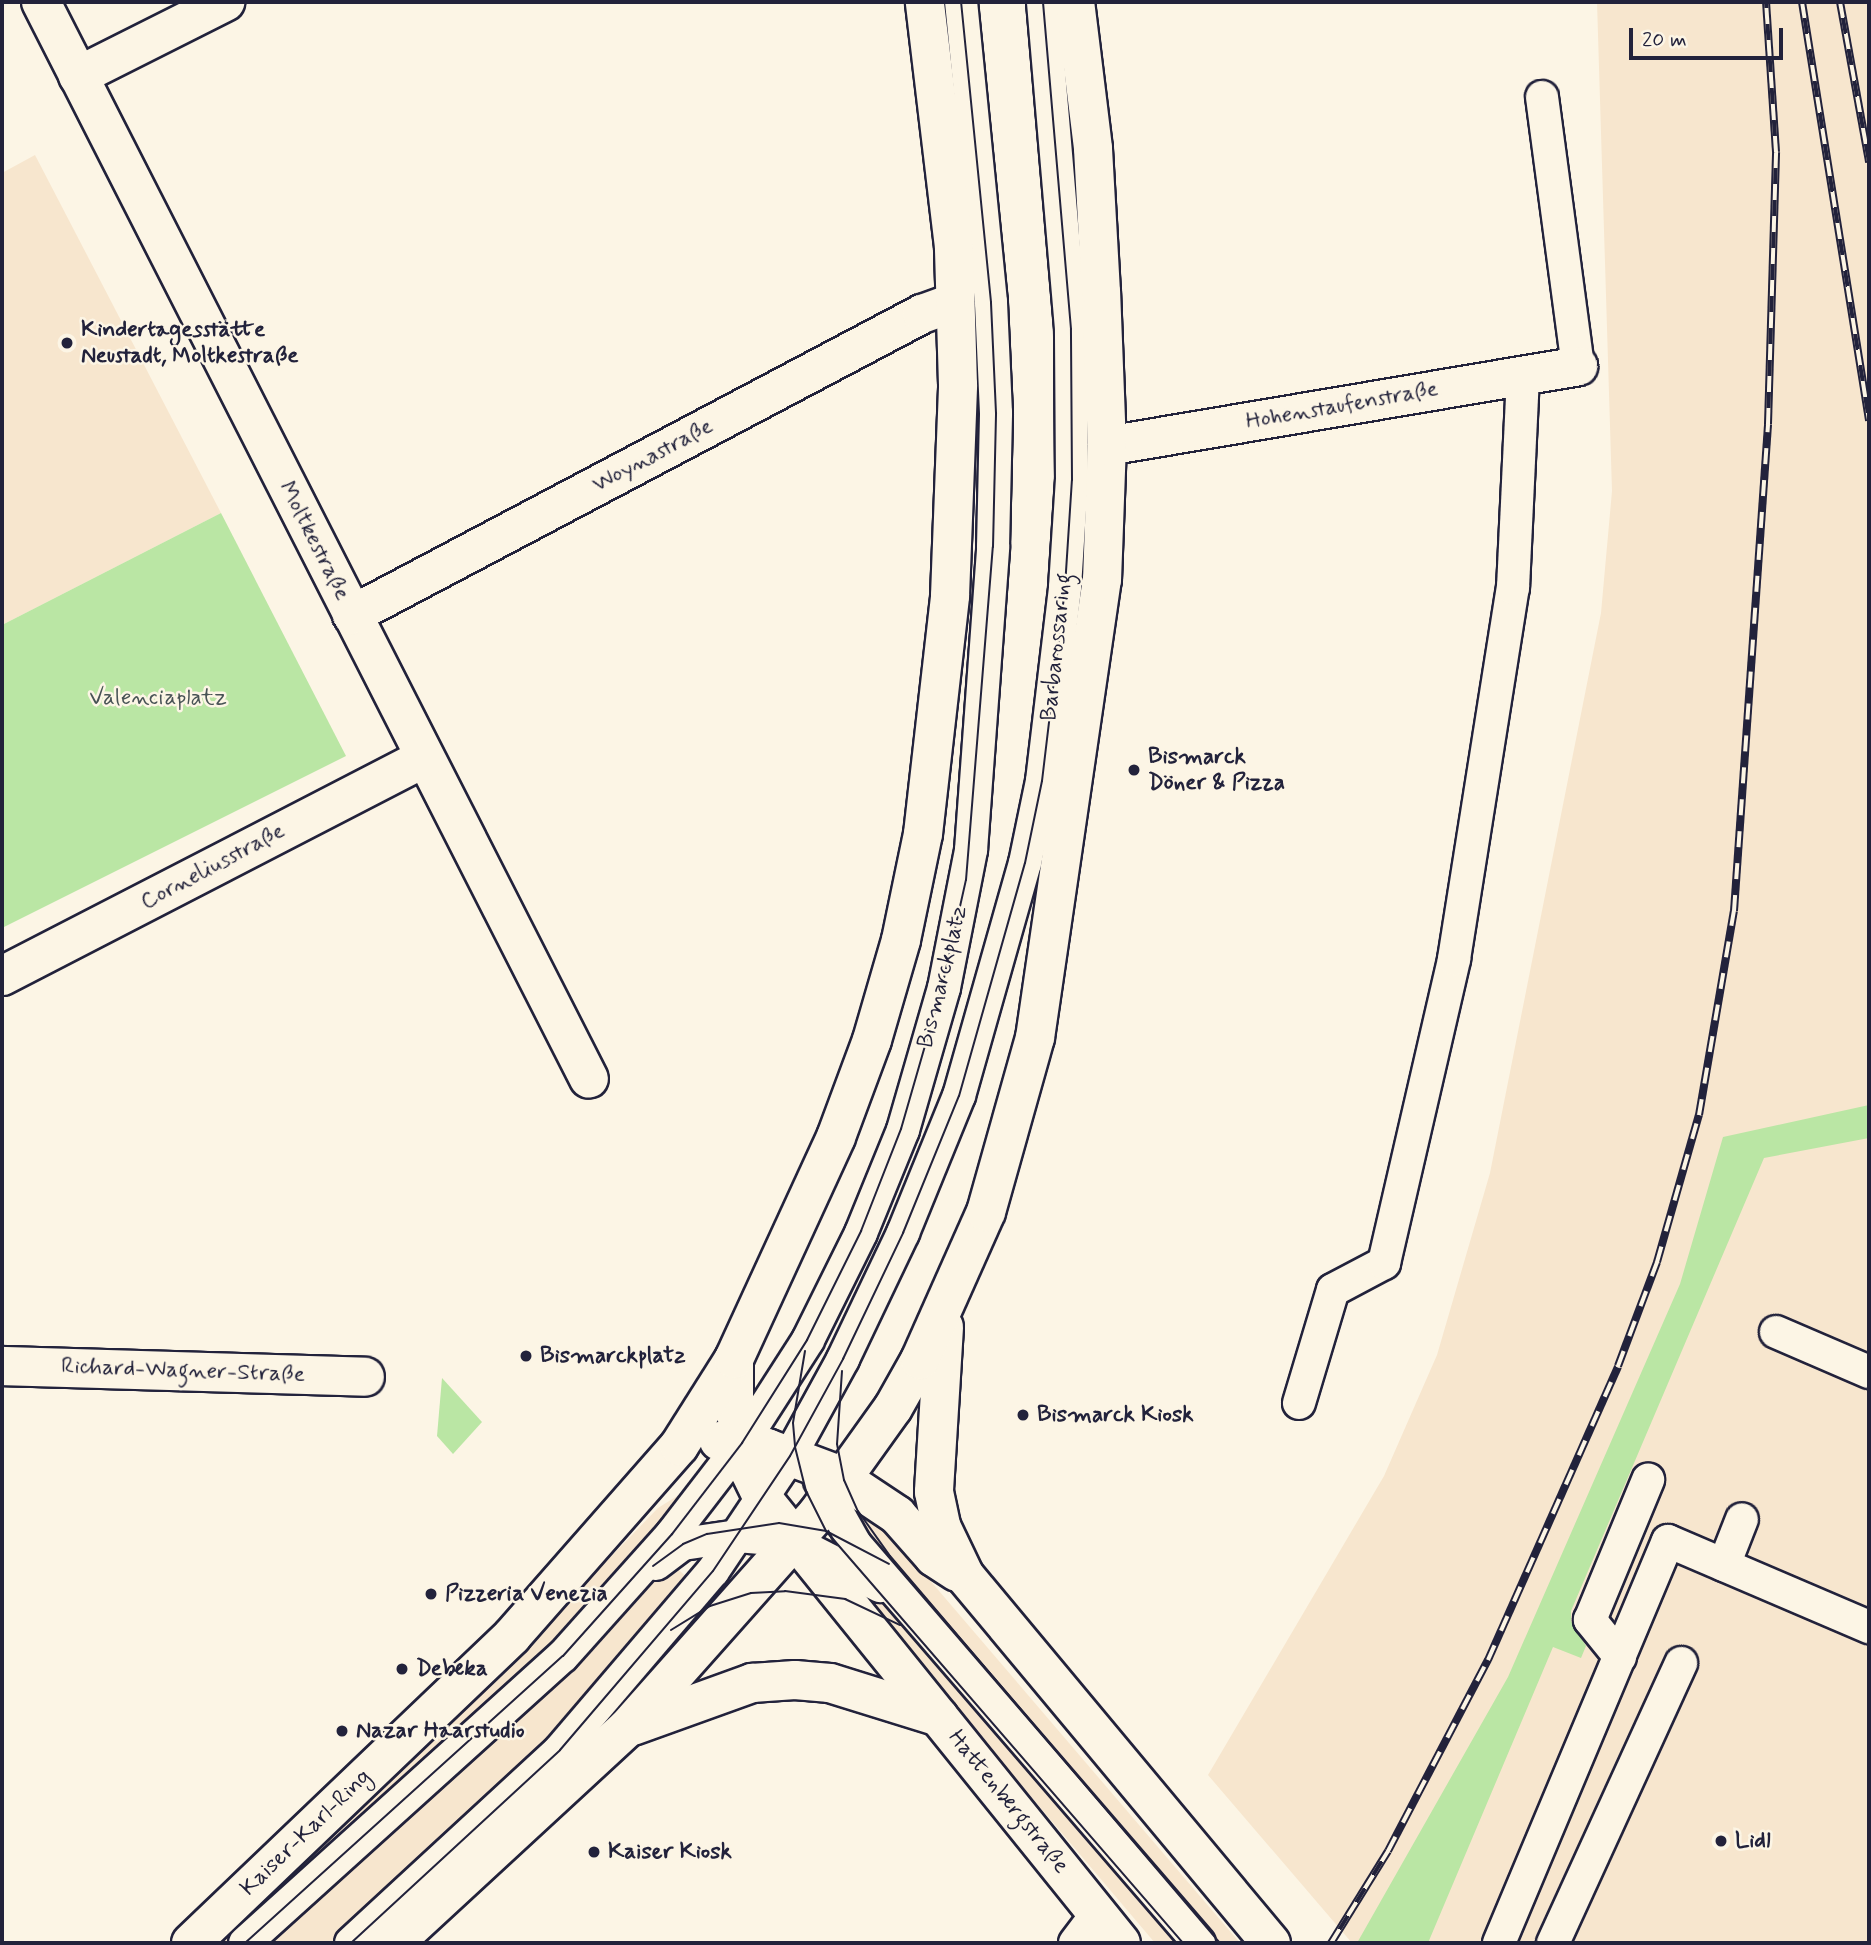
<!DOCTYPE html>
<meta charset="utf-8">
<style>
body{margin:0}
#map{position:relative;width:1871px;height:1945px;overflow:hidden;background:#fcf5e5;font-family:Mynerve,sans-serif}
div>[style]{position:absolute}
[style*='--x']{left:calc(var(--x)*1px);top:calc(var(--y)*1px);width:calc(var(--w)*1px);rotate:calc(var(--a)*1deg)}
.built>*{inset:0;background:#f7e6ce}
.green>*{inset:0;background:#bae6a4}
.roads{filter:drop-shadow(2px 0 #22223b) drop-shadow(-2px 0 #22223b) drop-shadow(0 2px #22223b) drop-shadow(0 -2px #22223b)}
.service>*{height:32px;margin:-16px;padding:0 16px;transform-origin:16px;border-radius:16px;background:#fcf5e5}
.minor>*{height:38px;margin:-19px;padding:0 19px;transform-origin:19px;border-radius:19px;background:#fcf5e5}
.tertiary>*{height:38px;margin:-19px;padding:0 19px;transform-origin:19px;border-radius:19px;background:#fcf5e5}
.tram>*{height:2px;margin:-1px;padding:0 1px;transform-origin:1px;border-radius:1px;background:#22223b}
.rail>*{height:8px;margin-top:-4px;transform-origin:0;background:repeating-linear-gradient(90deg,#fcf5e5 0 16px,#22223b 0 32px);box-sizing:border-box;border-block:2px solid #22223b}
.dots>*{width:19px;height:19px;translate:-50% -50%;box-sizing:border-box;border:4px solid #fcf5e5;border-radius:50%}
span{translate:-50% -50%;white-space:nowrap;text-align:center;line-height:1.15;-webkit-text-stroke:5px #fcf5e5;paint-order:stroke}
.poi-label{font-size:23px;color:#22223b;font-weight:700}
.left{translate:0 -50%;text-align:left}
.street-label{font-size:23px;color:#22223b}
.park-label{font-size:23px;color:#485355}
.frame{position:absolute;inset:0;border:4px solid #22223b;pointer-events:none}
.scale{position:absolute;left:1629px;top:28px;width:154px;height:32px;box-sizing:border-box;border:4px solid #22223b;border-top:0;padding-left:9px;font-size:21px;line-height:24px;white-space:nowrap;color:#22223b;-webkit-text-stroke:5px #fcf5e5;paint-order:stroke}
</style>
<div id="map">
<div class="built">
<i style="clip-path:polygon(1597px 2px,1869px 2px,1869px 1943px,1352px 1943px,1208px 1775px,1384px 1476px,1437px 1355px,1490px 1173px,1601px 613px,1612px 491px)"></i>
<i style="clip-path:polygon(35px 155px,221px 513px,2px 625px,2px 173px)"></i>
<i style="clip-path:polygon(693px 1486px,653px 1546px,721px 1609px,682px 1653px,370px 1943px,218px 1943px,423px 1751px,658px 1508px)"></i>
<i style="clip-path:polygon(861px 1517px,876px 1521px,898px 1543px,1240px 1943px,1155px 1943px,838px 1569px,828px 1546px,832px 1531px,849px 1518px)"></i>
</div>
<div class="green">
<i style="clip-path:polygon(221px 513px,346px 756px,2px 928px,2px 625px)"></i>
<i style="clip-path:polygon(1869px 1105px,1869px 1138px,1764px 1158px,1571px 1611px,1571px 1621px,1586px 1646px,1581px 1658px,1553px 1647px,1428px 1943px,1357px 1943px,1508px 1677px,1680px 1284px,1723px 1137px)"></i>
<i style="clip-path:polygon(442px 1378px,482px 1422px,453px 1454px,437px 1436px)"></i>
</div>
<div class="roads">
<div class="service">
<i style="--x:1542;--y:97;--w:271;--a:82.4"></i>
<i style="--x:1776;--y:1332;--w:101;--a:23.3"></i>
<i style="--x:1299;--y:1403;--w:118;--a:-73.3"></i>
<i style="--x:1333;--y:1290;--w:58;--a:-27.9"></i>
<i style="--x:1384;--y:1263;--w:312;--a:-77"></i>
<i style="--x:1454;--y:959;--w:376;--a:-81"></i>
<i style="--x:1513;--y:588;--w:213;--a:-87.3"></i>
<i style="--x:820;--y:1481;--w:72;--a:60.9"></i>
<i style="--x:855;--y:1544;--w:527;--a:49.23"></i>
<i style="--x:656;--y:1564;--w:34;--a:-37"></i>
<i style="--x:683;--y:1544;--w:55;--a:-8.4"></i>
<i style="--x:737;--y:1536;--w:33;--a:5"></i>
<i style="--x:770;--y:1539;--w:24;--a:7"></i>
<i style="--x:794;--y:1542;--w:97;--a:27.1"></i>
<i style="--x:1724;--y:1565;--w:49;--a:-68.6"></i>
<i style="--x:1620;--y:1657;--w:48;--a:-129"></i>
<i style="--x:1590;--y:1620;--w:152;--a:-67.5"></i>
<i style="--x:245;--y:1943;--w:428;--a:-42.1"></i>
<i style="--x:563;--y:1656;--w:164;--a:-48.2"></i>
<i style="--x:672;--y:1534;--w:115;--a:-52.4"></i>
<i style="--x:742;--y:1443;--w:122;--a:-57.3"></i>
<i style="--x:808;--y:1340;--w:119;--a:-63.6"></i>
<i style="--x:861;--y:1233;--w:111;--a:-67.8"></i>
<i style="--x:903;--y:1130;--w:148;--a:-73.9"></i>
<i style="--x:944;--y:988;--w:141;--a:-78.9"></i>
<i style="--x:971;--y:850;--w:304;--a:-85.8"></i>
<i style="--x:993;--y:547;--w:134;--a:-88.7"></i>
<i style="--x:996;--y:413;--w:111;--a:-92.6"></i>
<i style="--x:991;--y:302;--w:301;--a:-95.7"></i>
<i style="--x:351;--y:1943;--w:284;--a:-42.7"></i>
<i style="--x:560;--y:1750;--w:235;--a:-49.5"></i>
<i style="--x:713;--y:1571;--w:138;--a:-56.2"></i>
<i style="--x:790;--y:1456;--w:111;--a:-61.3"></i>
<i style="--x:843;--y:1359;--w:140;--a:-64.5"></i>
<i style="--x:903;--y:1233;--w:148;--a:-67.8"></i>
<i style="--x:959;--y:1096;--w:242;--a:-74.2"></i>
<i style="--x:1025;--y:863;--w:84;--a:-78.3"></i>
<i style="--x:1042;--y:781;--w:195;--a:-83.2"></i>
<i style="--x:1065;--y:587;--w:107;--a:-86.3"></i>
<i style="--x:1072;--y:480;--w:151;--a:-90.4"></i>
<i style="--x:1071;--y:329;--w:328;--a:-94.9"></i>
<i style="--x:1075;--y:1943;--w:38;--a:-53"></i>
<i style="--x:1499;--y:1943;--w:436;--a:-67.2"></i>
<i style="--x:1668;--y:1541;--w:219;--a:23.2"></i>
<i style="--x:1553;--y:1943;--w:308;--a:-65.4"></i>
</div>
<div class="minor">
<i style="--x:41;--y:2;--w:1208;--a:63.03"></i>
<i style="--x:78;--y:76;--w:165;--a:-26.7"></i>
<i style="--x:1107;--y:446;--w:478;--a:-9.6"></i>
<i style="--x:352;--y:615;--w:645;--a:-27.84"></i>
<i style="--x:922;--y:314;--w:35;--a:-20"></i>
<i style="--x:2;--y:976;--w:476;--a:-27.3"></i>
<i style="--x:2;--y:1366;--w:363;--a:1.7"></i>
</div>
<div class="tertiary">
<i style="--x:944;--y:1327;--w:165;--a:93.5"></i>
<i style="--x:934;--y:1492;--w:35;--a:78"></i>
<i style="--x:941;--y:1526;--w:55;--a:64.4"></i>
<i style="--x:965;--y:1576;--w:478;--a:50.2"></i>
<i style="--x:734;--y:1359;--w:47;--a:90"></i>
<i style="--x:734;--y:1406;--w:66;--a:76.8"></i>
<i style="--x:749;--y:1470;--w:32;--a:64"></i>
<i style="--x:763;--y:1499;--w:570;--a:51.12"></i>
<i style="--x:719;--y:1441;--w:49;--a:8.3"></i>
<i style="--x:767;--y:1448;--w:72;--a:20.5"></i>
<i style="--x:834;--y:1473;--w:76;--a:33.7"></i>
<i style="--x:897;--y:1515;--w:56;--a:48.6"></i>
<i style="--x:934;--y:1557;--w:27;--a:33"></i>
<i style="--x:633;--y:1726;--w:127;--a:-19.9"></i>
<i style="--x:752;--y:1683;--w:43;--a:-4"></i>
<i style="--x:795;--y:1680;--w:35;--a:5"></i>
<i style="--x:830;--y:1683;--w:114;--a:17.3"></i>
<i style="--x:191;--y:1943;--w:444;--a:-43.7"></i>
<i style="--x:512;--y:1636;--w:253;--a:-48.7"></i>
<i style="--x:679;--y:1446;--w:103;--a:-57.7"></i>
<i style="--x:734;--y:1359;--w:244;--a:-65.3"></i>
<i style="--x:836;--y:1137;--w:103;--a:-69.6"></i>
<i style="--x:872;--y:1040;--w:104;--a:-73.8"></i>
<i style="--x:901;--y:940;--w:108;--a:-78.3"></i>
<i style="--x:923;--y:834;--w:240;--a:-83.5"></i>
<i style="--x:950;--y:596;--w:211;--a:-87.8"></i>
<i style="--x:958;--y:385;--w:138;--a:-91.7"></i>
<i style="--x:954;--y:247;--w:247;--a:-96.8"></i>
<i style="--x:394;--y:1943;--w:317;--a:-42.7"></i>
<i style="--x:627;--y:1728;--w:286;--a:-48.4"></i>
<i style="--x:817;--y:1514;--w:130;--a:-54.4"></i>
<i style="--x:893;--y:1408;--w:55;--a:-60.6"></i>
<i style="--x:920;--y:1360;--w:162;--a:-66"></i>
<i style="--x:986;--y:1212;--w:181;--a:-74.3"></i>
<i style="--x:1035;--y:1038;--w:463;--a:-81.7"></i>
<i style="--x:1102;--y:580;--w:134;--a:-87.9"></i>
<i style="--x:1107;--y:446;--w:154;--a:-92.2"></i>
<i style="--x:1101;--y:292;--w:144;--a:-93.2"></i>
<i style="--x:1093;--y:148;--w:147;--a:-97"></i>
</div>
</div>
<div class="tram">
<i style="--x:805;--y:1351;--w:73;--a:99.5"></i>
<i style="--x:793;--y:1423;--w:24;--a:85"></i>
<i style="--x:795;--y:1447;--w:45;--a:76"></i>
<i style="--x:806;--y:1491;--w:45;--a:63.4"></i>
<i style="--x:826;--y:1531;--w:545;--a:49.09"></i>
<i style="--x:842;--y:1371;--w:73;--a:93.9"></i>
<i style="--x:837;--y:1444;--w:37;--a:79"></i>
<i style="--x:844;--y:1480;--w:34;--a:66"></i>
<i style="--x:858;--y:1511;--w:55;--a:54.6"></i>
<i style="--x:890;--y:1556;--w:509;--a:49.55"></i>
<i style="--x:653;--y:1566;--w:37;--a:-36"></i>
<i style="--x:683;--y:1544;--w:26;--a:-23"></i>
<i style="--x:707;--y:1534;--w:73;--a:-8.7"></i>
<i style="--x:779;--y:1523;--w:48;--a:9.7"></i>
<i style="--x:826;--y:1531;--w:71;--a:27.6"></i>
<i style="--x:671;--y:1630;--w:46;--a:-31.6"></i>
<i style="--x:710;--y:1606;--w:43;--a:-17.6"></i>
<i style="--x:751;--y:1593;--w:34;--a:-3"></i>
<i style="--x:785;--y:1591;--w:61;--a:7.6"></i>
<i style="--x:845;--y:1599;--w:61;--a:25.3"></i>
<i style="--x:245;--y:1943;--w:428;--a:-42.1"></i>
<i style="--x:563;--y:1656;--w:164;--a:-48.2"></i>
<i style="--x:672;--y:1534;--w:115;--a:-52.4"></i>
<i style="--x:742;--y:1443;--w:122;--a:-57.7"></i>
<i style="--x:807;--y:1340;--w:122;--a:-63.6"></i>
<i style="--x:861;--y:1231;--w:110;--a:-68.6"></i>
<i style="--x:901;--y:1129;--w:148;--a:-73.9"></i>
<i style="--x:942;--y:987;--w:110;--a:-77.4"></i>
<i style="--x:966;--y:880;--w:334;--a:-85.4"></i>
<i style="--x:993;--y:547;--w:134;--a:-88.7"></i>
<i style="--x:996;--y:413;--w:111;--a:-92.6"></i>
<i style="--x:991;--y:302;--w:301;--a:-95.7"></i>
<i style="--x:351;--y:1943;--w:284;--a:-42.7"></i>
<i style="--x:560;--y:1750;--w:235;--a:-49.5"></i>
<i style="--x:713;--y:1571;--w:138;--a:-56.2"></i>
<i style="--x:790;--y:1456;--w:111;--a:-61.3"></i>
<i style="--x:843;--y:1359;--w:140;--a:-64.5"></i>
<i style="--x:903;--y:1233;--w:148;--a:-67.8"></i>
<i style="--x:959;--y:1096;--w:242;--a:-74.2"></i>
<i style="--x:1025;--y:863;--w:84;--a:-78.3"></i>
<i style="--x:1042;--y:781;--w:195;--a:-83.2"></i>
<i style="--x:1065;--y:587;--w:107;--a:-86.3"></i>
<i style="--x:1072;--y:480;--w:151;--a:-90.4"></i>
<i style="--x:1071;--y:329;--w:328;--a:-94.9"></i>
</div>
<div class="rail">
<i style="--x:1802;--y:2;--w:424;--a:80.9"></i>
<i style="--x:1840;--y:2;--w:163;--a:79.7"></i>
<i style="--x:1331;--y:1943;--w:108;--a:-58.2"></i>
<i style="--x:1388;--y:1851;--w:216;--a:-62.4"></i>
<i style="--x:1488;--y:1660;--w:321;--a:-66.1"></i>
<i style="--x:1618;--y:1366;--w:111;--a:-69.4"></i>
<i style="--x:1657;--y:1262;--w:153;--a:-74.1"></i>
<i style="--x:1699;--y:1115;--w:207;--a:-80.3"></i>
<i style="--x:1734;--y:911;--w:488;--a:-86"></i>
<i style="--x:1768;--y:424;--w:272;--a:-88.3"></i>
<i style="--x:1776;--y:152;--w:150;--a:-93.8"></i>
</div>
<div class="dots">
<i style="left:67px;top:343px;background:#22223b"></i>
<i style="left:1134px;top:770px;background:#22223b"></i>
<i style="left:526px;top:1356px;background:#22223b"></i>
<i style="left:1023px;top:1415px;background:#22223b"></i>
<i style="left:431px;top:1594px;background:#22223b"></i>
<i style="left:402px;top:1669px;background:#22223b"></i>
<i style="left:342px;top:1731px;background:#22223b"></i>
<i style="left:1721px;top:1841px;background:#22223b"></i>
<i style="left:594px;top:1852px;background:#22223b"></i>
</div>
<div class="poi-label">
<span class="left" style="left:81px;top:343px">Kindertagesstätte<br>Neustadt, Moltkestraße</span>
<span class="left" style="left:1148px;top:770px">Bismarck<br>Döner &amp; Pizza</span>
<span class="left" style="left:540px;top:1356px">Bismarckplatz</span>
<span class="left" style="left:1037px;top:1415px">Bismarck Kiosk</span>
<span class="left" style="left:445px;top:1594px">Pizzeria Venezia</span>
<span class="left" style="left:416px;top:1669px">Debeka</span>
<span class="left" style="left:356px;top:1731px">Nazar Haarstudio</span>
<span class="left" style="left:1735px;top:1841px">Lidl</span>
<span class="left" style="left:608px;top:1852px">Kaiser Kiosk</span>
</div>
<div class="street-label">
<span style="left:1342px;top:406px;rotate:-10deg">Hohenstaufenstraße</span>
<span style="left:653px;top:456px;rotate:-28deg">Woynastraße</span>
<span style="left:314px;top:541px;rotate:63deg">Moltkestraße</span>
<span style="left:1057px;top:647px;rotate:-84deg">Barbarossaring</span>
<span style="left:213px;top:867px;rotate:-28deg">Corneliusstraße</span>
<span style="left:943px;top:977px;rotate:-76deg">Bismarckplatz</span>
<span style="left:183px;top:1371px;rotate:2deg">Richard-Wagner-Straße</span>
<span style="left:1008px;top:1802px;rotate:51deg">Hattenbergstraße</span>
<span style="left:306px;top:1833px;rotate:-44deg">Kaiser-Karl-Ring</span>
</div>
<div class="park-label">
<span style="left:158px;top:698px">Valenciaplatz</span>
</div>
<div class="frame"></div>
<div class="scale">20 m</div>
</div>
